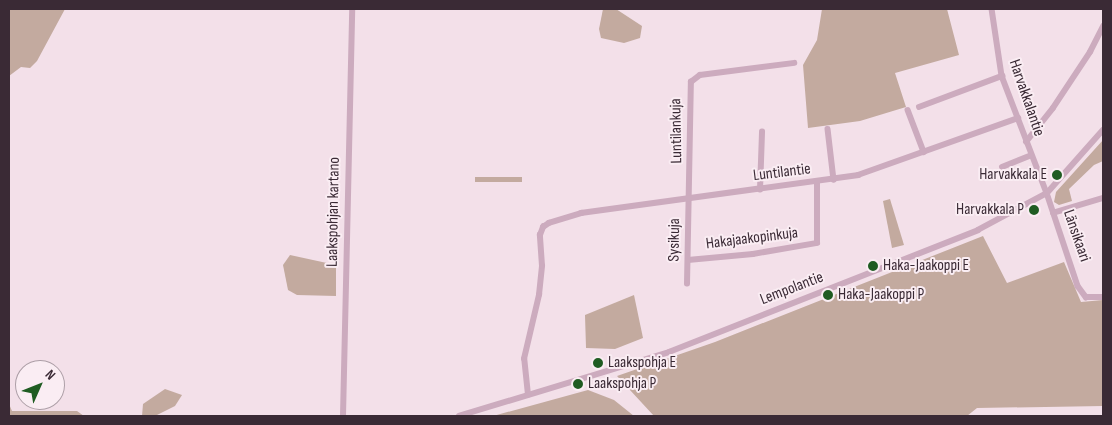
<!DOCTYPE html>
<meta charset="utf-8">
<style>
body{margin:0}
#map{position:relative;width:1112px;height:425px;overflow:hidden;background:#f3e0e9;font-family:"Sofia Sans Condensed",sans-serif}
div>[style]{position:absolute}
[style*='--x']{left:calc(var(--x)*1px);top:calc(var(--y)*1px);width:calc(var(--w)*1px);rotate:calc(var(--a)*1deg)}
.green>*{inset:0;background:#c3aa9f;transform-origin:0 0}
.minor>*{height:5.5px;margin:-2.75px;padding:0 2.75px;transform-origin:2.75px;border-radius:2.75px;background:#ccabbe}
.dots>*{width:14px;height:14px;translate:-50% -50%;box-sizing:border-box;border:2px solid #faedf3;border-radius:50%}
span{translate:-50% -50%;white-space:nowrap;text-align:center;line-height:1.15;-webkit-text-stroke:4px #faedf3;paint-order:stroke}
.street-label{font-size:16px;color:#3a2a35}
.poi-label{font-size:16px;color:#3a2a35}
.right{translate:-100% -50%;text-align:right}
.left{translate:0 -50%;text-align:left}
.frame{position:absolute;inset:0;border:10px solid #3a2a35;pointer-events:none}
.north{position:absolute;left:15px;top:360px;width:50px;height:50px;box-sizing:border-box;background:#faedf3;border:1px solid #ad9fa7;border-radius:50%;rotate:46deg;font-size:14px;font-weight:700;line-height:20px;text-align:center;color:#3a2a35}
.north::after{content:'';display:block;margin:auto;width:18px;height:22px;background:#1f5c22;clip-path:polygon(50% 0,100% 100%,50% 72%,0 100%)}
</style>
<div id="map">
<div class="green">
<i style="clip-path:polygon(9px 9px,65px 9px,37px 61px,30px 68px,21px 67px,9px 76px)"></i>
<i style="clip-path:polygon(603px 9px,616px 9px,642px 26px,640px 38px,624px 43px,601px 38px,599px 29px)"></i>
<i style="clip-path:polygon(822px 9px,947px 9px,959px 55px,895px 73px,906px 107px,860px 121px,808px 128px,803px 65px,817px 40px)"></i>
<i style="clip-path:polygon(1103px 140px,1103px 161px,1094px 165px,1069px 189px,1072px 201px,1059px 205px,1054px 202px,1056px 192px)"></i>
<i style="left:475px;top:177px;width:47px;height:5px"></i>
<i style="clip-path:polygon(890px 199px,904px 245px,892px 248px,883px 201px)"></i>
<i style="clip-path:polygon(983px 236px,1007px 283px,1064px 262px,1081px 302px,1103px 300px,1103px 406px,977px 408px,967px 416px,654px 416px,617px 376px,715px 342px)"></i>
<i style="clip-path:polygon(290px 255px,336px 265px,336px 296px,297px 295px,288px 290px,283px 265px)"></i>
<i style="clip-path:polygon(634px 295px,643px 338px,615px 349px,586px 348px,585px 315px)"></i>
<i style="clip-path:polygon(165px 389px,182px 395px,175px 406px,155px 416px,142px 416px,143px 404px)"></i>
<i style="clip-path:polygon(588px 390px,614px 400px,634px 416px,493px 416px)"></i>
<i style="clip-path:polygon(9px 404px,12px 411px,77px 411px,84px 416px,9px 416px)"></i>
</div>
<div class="minor">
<i style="--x:992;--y:9;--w:68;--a:81.5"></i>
<i style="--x:1002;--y:76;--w:125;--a:69"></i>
<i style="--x:1047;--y:193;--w:98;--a:71.6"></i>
<i style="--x:1078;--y:286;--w:14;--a:54"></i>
<i style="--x:1086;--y:297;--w:17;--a:0"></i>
<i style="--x:919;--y:107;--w:89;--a:-20.5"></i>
<i style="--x:908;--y:110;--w:45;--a:69.1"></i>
<i style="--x:828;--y:129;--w:51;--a:83.3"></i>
<i style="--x:1026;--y:142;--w:43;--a:-51.5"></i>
<i style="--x:1053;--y:108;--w:67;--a:-56.5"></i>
<i style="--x:1090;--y:52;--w:29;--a:-63"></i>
<i style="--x:1002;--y:167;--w:31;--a:-22"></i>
<i style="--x:760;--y:190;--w:58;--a:-88"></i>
<i style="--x:1053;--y:213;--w:52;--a:-16.7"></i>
<i style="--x:688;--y:260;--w:65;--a:-5.3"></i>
<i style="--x:753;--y:254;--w:65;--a:-9.8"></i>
<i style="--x:817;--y:243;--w:61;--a:-90"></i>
<i style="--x:687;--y:284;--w:202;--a:-88.9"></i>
<i style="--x:691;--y:82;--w:11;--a:-38"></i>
<i style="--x:700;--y:75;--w:95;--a:-7.3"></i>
<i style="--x:528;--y:395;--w:36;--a:-96"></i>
<i style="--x:524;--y:359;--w:66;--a:-76.8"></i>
<i style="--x:539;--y:295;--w:29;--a:-84"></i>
<i style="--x:542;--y:266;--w:31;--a:-94"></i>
<i style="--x:540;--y:235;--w:9;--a:-69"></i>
<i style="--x:543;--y:227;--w:7;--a:-34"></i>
<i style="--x:549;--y:223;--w:34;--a:-17"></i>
<i style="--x:581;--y:213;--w:280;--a:-7.8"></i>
<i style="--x:858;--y:175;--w:170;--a:-19.6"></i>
<i style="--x:343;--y:416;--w:407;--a:-88.7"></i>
<i style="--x:459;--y:416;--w:220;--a:-16.9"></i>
<i style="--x:669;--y:352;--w:332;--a:-21.5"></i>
<i style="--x:978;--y:230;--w:78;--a:-28.2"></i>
<i style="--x:1047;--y:193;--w:84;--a:-48.4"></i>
</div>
<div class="dots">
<i style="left:1057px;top:175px;background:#1f5c22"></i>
<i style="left:1034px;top:210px;background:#1f5c22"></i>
<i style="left:873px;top:266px;background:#1f5c22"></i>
<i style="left:828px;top:295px;background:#1f5c22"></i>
<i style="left:598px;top:363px;background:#1f5c22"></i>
<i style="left:578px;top:384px;background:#1f5c22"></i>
</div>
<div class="street-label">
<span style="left:1026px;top:98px;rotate:71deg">Harvakkalantie</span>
<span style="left:677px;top:131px;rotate:-91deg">Luntilankuja</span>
<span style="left:782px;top:173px;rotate:-7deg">Luntilantie</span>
<span style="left:334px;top:212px;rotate:-89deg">Laakspohjan kartano</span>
<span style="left:1076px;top:236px;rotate:71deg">Länsikaari</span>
<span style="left:752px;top:239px;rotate:-7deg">Hakajaakopinkuja</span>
<span style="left:675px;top:240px;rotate:-89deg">Sysikuja</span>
<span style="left:792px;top:289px;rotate:-21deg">Lempolantie</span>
</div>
<div class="poi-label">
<span class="right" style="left:1047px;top:175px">Harvakkala E</span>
<span class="right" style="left:1024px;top:210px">Harvakkala P</span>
<span class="left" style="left:883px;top:266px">Haka-Jaakoppi E</span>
<span class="left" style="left:838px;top:295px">Haka-Jaakoppi P</span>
<span class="left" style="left:608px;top:363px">Laakspohja E</span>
<span class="left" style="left:588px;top:384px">Laakspohja P</span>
</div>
<div class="frame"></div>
<div class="north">N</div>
</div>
